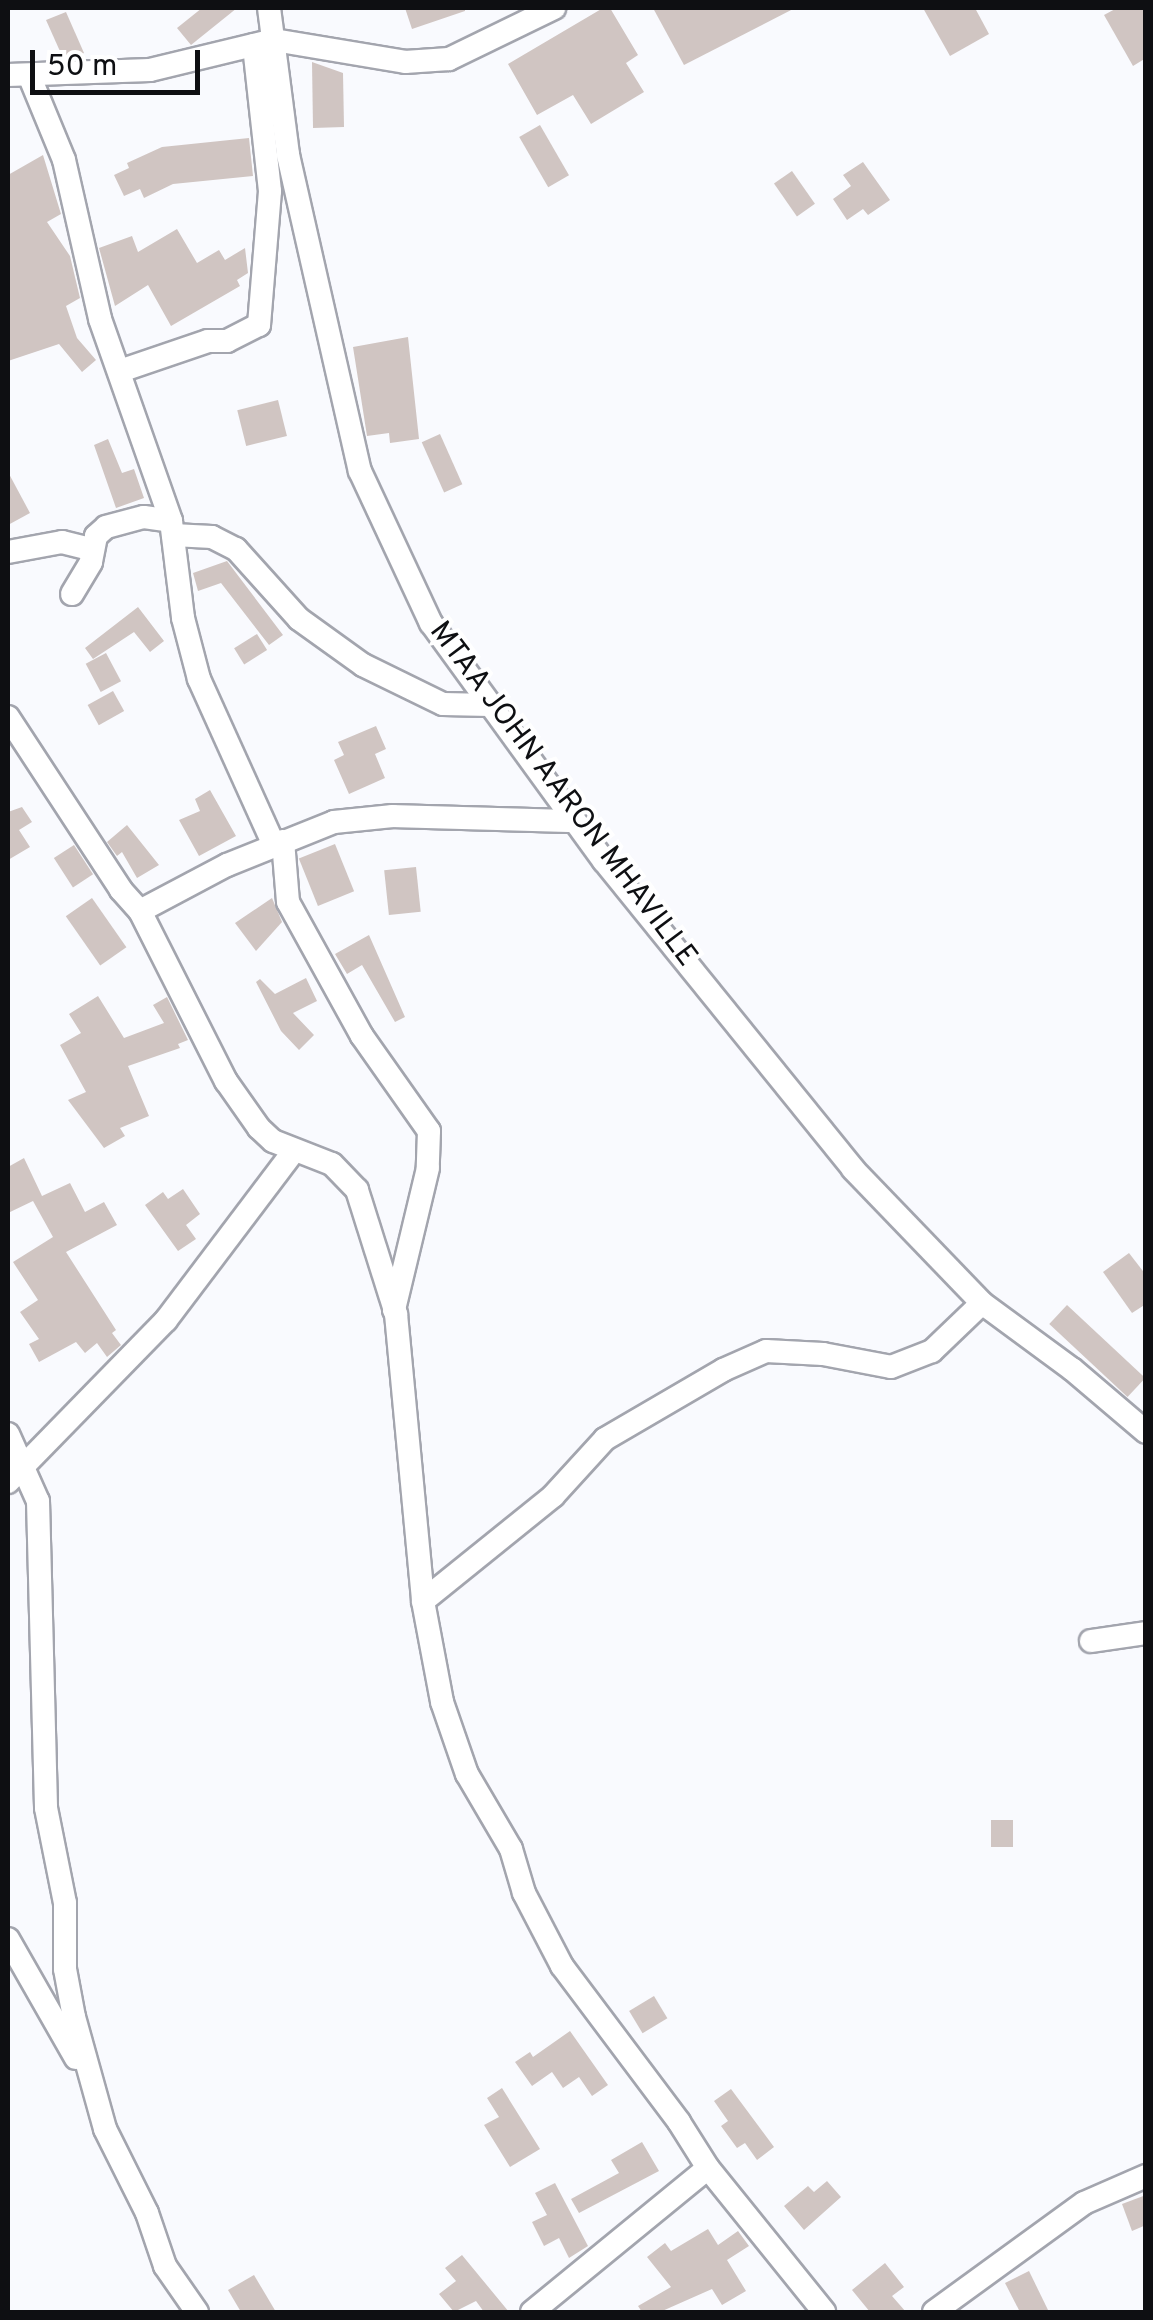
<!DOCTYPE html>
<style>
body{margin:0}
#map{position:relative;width:1153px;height:2320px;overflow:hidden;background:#f9fafe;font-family:Overpass,sans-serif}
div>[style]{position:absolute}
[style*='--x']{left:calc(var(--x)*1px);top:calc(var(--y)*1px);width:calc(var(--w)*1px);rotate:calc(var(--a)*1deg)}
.building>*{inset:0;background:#d0c5c2;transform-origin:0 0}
.roads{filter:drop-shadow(2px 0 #a3a5ae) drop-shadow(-2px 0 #a3a5ae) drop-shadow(0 2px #a3a5ae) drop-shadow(0 -2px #a3a5ae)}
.minor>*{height:22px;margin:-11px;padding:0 11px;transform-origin:11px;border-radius:11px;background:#fff}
span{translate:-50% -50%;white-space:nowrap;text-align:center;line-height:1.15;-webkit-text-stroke:8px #fff;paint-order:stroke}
.street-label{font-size:30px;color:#0e0f12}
.frame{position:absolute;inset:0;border:10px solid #0e0f12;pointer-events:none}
.scale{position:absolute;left:30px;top:50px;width:170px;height:45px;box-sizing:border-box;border:5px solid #0e0f12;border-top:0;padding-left:12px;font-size:30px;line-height:35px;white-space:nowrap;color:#0e0f12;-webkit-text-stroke:8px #fff;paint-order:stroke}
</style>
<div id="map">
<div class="building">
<i style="clip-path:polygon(202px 8px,237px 8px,191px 45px,177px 28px)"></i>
<i style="clip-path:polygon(405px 8px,465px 8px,465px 11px,412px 29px)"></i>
<i style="clip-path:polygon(603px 8px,610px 8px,638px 55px,626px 63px,644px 92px,591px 124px,573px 95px,537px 115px,508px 64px)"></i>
<i style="clip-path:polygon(653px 8px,795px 8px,684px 65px)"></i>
<i style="clip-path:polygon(923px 8px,975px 8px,989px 34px,950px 56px)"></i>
<i style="clip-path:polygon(1117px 8px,1146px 8px,1146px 58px,1133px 66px,1104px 15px)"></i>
<i style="clip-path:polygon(66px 12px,84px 53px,74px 58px,63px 58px,46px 20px)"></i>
<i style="clip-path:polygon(312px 62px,343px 73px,344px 127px,313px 128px)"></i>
<i style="left:540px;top:125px;width:58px;height:24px;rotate:60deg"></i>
<i style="clip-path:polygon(249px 138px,253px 176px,173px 184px,144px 198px,140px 189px,124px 196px,114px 175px,129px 168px,127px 163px,162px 147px)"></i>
<i style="clip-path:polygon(43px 155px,61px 214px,47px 222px,70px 256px,80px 298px,66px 306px,77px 338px,96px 360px,82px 372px,59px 344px,8px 361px,8px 175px)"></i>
<i style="clip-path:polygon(863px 162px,890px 200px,868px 215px,863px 209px,847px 220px,833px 199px,851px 186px,843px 175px)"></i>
<i style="left:792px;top:171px;width:40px;height:22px;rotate:55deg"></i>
<i style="clip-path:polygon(177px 229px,197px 263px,219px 250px,225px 260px,245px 248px,248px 273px,237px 280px,240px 286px,171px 326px,148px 285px,115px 306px,99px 248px,132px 236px,138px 252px)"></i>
<i style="clip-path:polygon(408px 337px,419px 439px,390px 443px,389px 433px,367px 436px,353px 347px)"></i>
<i style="left:278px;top:400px;width:37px;height:42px;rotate:76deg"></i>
<i style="left:440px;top:434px;width:55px;height:20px;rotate:66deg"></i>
<i style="clip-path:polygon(108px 439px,122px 473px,134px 469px,144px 498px,116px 508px,94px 445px)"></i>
<i style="clip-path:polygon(8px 472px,30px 513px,8px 525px)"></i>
<i style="clip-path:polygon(227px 561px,283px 635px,269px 645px,221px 583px,198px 591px,193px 573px)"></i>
<i style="clip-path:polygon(138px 607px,164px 641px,150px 652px,134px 632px,93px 659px,85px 648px)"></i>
<i style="left:257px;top:634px;width:19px;height:27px;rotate:58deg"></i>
<i style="left:106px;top:653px;width:32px;height:23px;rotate:62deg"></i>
<i style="left:113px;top:691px;width:23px;height:29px;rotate:61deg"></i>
<i style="clip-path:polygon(376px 726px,386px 749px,375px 754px,385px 778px,349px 794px,334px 760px,344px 755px,338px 742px)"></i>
<i style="clip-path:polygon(210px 790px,236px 836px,199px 856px,179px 820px,200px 811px,195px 799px)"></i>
<i style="clip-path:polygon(22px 807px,32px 822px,19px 830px,30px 847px,8px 860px,8px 812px)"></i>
<i style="clip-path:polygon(127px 825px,159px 865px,137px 878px,122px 852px,117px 856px,107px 842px)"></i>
<i style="left:335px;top:844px;width:51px;height:39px;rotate:68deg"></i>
<i style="left:74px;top:845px;width:35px;height:24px;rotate:57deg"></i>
<i style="left:416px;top:867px;width:45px;height:32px;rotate:84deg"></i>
<i style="left:92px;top:898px;width:60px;height:32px;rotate:55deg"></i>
<i style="clip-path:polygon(272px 898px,282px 922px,256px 951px,235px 923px)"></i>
<i style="clip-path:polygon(369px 935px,405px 1017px,395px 1022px,362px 965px,347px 974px,335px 954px)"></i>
<i style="clip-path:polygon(306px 978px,317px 1001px,293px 1013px,314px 1035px,299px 1050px,281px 1031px,256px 982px,260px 979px,275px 994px)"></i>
<i style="clip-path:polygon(98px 996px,124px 1038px,164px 1023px,153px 1005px,167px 997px,188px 1040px,178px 1044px,180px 1048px,128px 1066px,149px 1116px,120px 1128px,125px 1136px,104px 1148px,68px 1100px,86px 1092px,60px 1045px,81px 1033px,69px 1014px)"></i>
<i style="clip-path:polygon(24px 1158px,42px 1196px,70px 1183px,85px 1212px,104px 1202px,117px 1225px,66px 1252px,116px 1330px,112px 1333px,121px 1345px,107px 1357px,97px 1343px,85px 1353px,76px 1342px,39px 1362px,29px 1344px,39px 1339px,20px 1312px,38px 1300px,13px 1262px,53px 1237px,33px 1201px,8px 1213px,8px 1167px)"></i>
<i style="clip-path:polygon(183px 1189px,200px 1214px,186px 1225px,196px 1239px,178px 1251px,145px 1205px,163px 1192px,168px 1199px)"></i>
<i style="clip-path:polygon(1129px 1253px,1146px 1275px,1146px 1304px,1132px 1313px,1103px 1272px)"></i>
<i style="left:1067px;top:1305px;width:107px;height:26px;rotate:43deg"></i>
<i style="left:991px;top:1820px;width:22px;height:27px"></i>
<i style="left:654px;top:1996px;width:26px;height:29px;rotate:59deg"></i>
<i style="clip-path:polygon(570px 2031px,608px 2085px,592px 2096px,579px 2077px,563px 2088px,552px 2072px,532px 2086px,515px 2062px,530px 2052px,533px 2057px)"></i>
<i style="clip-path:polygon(502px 2088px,540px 2149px,510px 2167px,484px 2125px,499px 2117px,487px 2098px)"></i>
<i style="clip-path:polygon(731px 2089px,774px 2147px,757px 2160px,745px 2143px,737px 2148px,721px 2126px,728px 2121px,714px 2101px)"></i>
<i style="clip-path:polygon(642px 2142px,659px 2171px,579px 2213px,571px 2199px,619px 2173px,611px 2160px)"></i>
<i style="clip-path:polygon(827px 2181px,841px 2197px,804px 2230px,784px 2206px,808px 2186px,814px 2192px)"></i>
<i style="clip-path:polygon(555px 2183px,588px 2246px,569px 2258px,559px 2238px,544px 2246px,532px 2222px,547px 2215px,535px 2193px)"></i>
<i style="clip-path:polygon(1146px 2195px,1146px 2225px,1132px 2231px,1122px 2204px)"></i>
<i style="clip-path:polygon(708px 2229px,718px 2245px,738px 2231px,749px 2246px,727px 2260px,746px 2291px,722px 2305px,712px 2289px,660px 2312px,642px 2312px,638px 2306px,671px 2287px,647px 2257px,665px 2243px,671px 2251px)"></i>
<i style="clip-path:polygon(462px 2255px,509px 2312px,484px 2312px,476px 2301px,454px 2312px,439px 2294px,456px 2281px,445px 2268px)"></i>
<i style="clip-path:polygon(885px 2263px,904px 2287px,892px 2296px,906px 2312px,870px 2312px,852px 2290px)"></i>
<i style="clip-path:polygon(1029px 2271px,1049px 2312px,1020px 2312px,1005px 2283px)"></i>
<i style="clip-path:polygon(254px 2275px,276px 2312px,241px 2312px,228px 2290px)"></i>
</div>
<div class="roads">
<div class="minor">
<i style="--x:269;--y:8;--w:148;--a:82.6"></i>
<i style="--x:288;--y:155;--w:324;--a:77.2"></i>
<i style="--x:360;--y:471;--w:168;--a:65"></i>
<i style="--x:431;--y:623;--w:294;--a:54"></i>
<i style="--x:604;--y:861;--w:396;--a:51"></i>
<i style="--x:853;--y:1169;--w:186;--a:46.1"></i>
<i style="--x:982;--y:1303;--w:112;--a:36.3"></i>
<i style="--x:1072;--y:1369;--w:97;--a:40.4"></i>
<i style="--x:8;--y:75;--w:142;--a:-2"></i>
<i style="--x:150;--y:70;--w:128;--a:-13.6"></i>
<i style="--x:274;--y:40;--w:133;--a:9.5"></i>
<i style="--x:405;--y:62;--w:44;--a:-3.9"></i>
<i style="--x:449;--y:59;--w:117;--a:-25.9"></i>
<i style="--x:29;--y:75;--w:92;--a:67.6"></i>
<i style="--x:64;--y:160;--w:163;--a:77.2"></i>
<i style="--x:100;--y:319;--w:214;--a:70.6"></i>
<i style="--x:171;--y:521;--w:98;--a:82.9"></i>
<i style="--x:183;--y:618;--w:63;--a:75.3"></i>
<i style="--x:199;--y:679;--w:182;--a:65.7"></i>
<i style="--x:120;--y:371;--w:93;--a:-18.8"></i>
<i style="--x:208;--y:341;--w:19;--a:0"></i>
<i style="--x:227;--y:341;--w:36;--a:-27"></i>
<i style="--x:259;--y:325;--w:134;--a:-85.3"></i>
<i style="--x:270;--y:191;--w:147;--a:-96.3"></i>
<i style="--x:173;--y:535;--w:39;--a:3"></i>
<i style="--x:212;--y:537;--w:27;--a:27"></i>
<i style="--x:236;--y:549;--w:94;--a:48"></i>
<i style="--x:299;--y:619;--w:79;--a:35.7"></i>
<i style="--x:363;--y:665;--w:89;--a:26"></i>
<i style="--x:443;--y:704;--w:47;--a:1.2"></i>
<i style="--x:8;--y:552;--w:55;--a:-10.5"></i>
<i style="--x:62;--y:542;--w:30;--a:14"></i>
<i style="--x:72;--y:594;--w:37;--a:-59"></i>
<i style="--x:91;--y:562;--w:26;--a:-79"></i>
<i style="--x:96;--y:536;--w:13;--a:-42"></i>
<i style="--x:106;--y:527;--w:39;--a:-15"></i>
<i style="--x:144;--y:517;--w:27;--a:8"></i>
<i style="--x:8;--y:717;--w:207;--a:56.8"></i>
<i style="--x:121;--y:890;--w:28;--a:48"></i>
<i style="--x:140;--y:911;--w:191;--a:63.2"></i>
<i style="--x:226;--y:1081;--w:57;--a:54.9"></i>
<i style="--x:259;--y:1128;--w:19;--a:43"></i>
<i style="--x:273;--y:1141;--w:63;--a:21.3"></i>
<i style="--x:332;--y:1164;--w:36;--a:46"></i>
<i style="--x:357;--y:1190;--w:130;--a:72.5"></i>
<i style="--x:396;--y:1314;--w:288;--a:84.6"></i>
<i style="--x:423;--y:1601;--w:103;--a:79.3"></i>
<i style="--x:442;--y:1702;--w:76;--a:70.9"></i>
<i style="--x:467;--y:1774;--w:87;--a:59.6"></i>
<i style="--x:511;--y:1849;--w:46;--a:73.5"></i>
<i style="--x:524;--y:1893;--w:82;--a:62.5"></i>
<i style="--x:562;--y:1966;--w:195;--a:53.1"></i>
<i style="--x:679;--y:2122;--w:54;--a:57.8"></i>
<i style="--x:708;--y:2168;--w:185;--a:51.1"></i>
<i style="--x:283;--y:841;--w:61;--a:85.3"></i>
<i style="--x:288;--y:902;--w:153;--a:61.1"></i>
<i style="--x:362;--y:1036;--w:116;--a:54.8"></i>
<i style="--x:429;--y:1131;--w:37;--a:92"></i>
<i style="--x:428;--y:1168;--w:146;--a:103.5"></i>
<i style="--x:140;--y:911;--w:98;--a:-27.9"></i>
<i style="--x:227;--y:865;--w:115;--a:-21.9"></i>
<i style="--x:334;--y:822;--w:59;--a:-5.8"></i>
<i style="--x:393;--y:816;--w:182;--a:1.6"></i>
<i style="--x:8;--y:1434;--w:73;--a:65.9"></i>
<i style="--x:38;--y:1501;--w:307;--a:88.5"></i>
<i style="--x:46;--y:1808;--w:97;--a:78.7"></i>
<i style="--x:65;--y:1903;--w:66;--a:90"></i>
<i style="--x:65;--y:1969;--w:49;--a:79.4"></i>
<i style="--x:74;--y:2017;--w:116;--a:74.5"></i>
<i style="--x:105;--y:2129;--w:94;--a:63.4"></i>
<i style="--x:147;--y:2213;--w:56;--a:71.2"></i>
<i style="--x:165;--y:2266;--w:56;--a:55.2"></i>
<i style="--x:8;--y:1482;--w:226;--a:-45.7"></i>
<i style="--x:166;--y:1320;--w:212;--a:-52.9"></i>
<i style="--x:423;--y:1601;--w:167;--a:-38.9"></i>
<i style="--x:553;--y:1496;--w:77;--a:-47.6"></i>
<i style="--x:605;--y:1439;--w:137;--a:-30.3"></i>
<i style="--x:723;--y:1370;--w:47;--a:-23.8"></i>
<i style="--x:766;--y:1351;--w:57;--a:3"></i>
<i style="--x:823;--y:1354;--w:69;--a:10.8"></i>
<i style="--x:891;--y:1367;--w:44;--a:-21.3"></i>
<i style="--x:932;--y:1351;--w:69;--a:-43.8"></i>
<i style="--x:1091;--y:1641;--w:56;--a:-8.3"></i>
<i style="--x:8;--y:1939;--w:137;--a:60.3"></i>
<i style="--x:532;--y:2312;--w:227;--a:-39.3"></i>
<i style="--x:934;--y:2312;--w:185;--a:-36"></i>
<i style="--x:1084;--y:2203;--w:68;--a:-23.5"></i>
</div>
</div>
<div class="street-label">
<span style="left:562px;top:795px;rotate:53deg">MTAA JOHN AARON MHAVILLE</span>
</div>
<div class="frame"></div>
<div class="scale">50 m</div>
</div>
